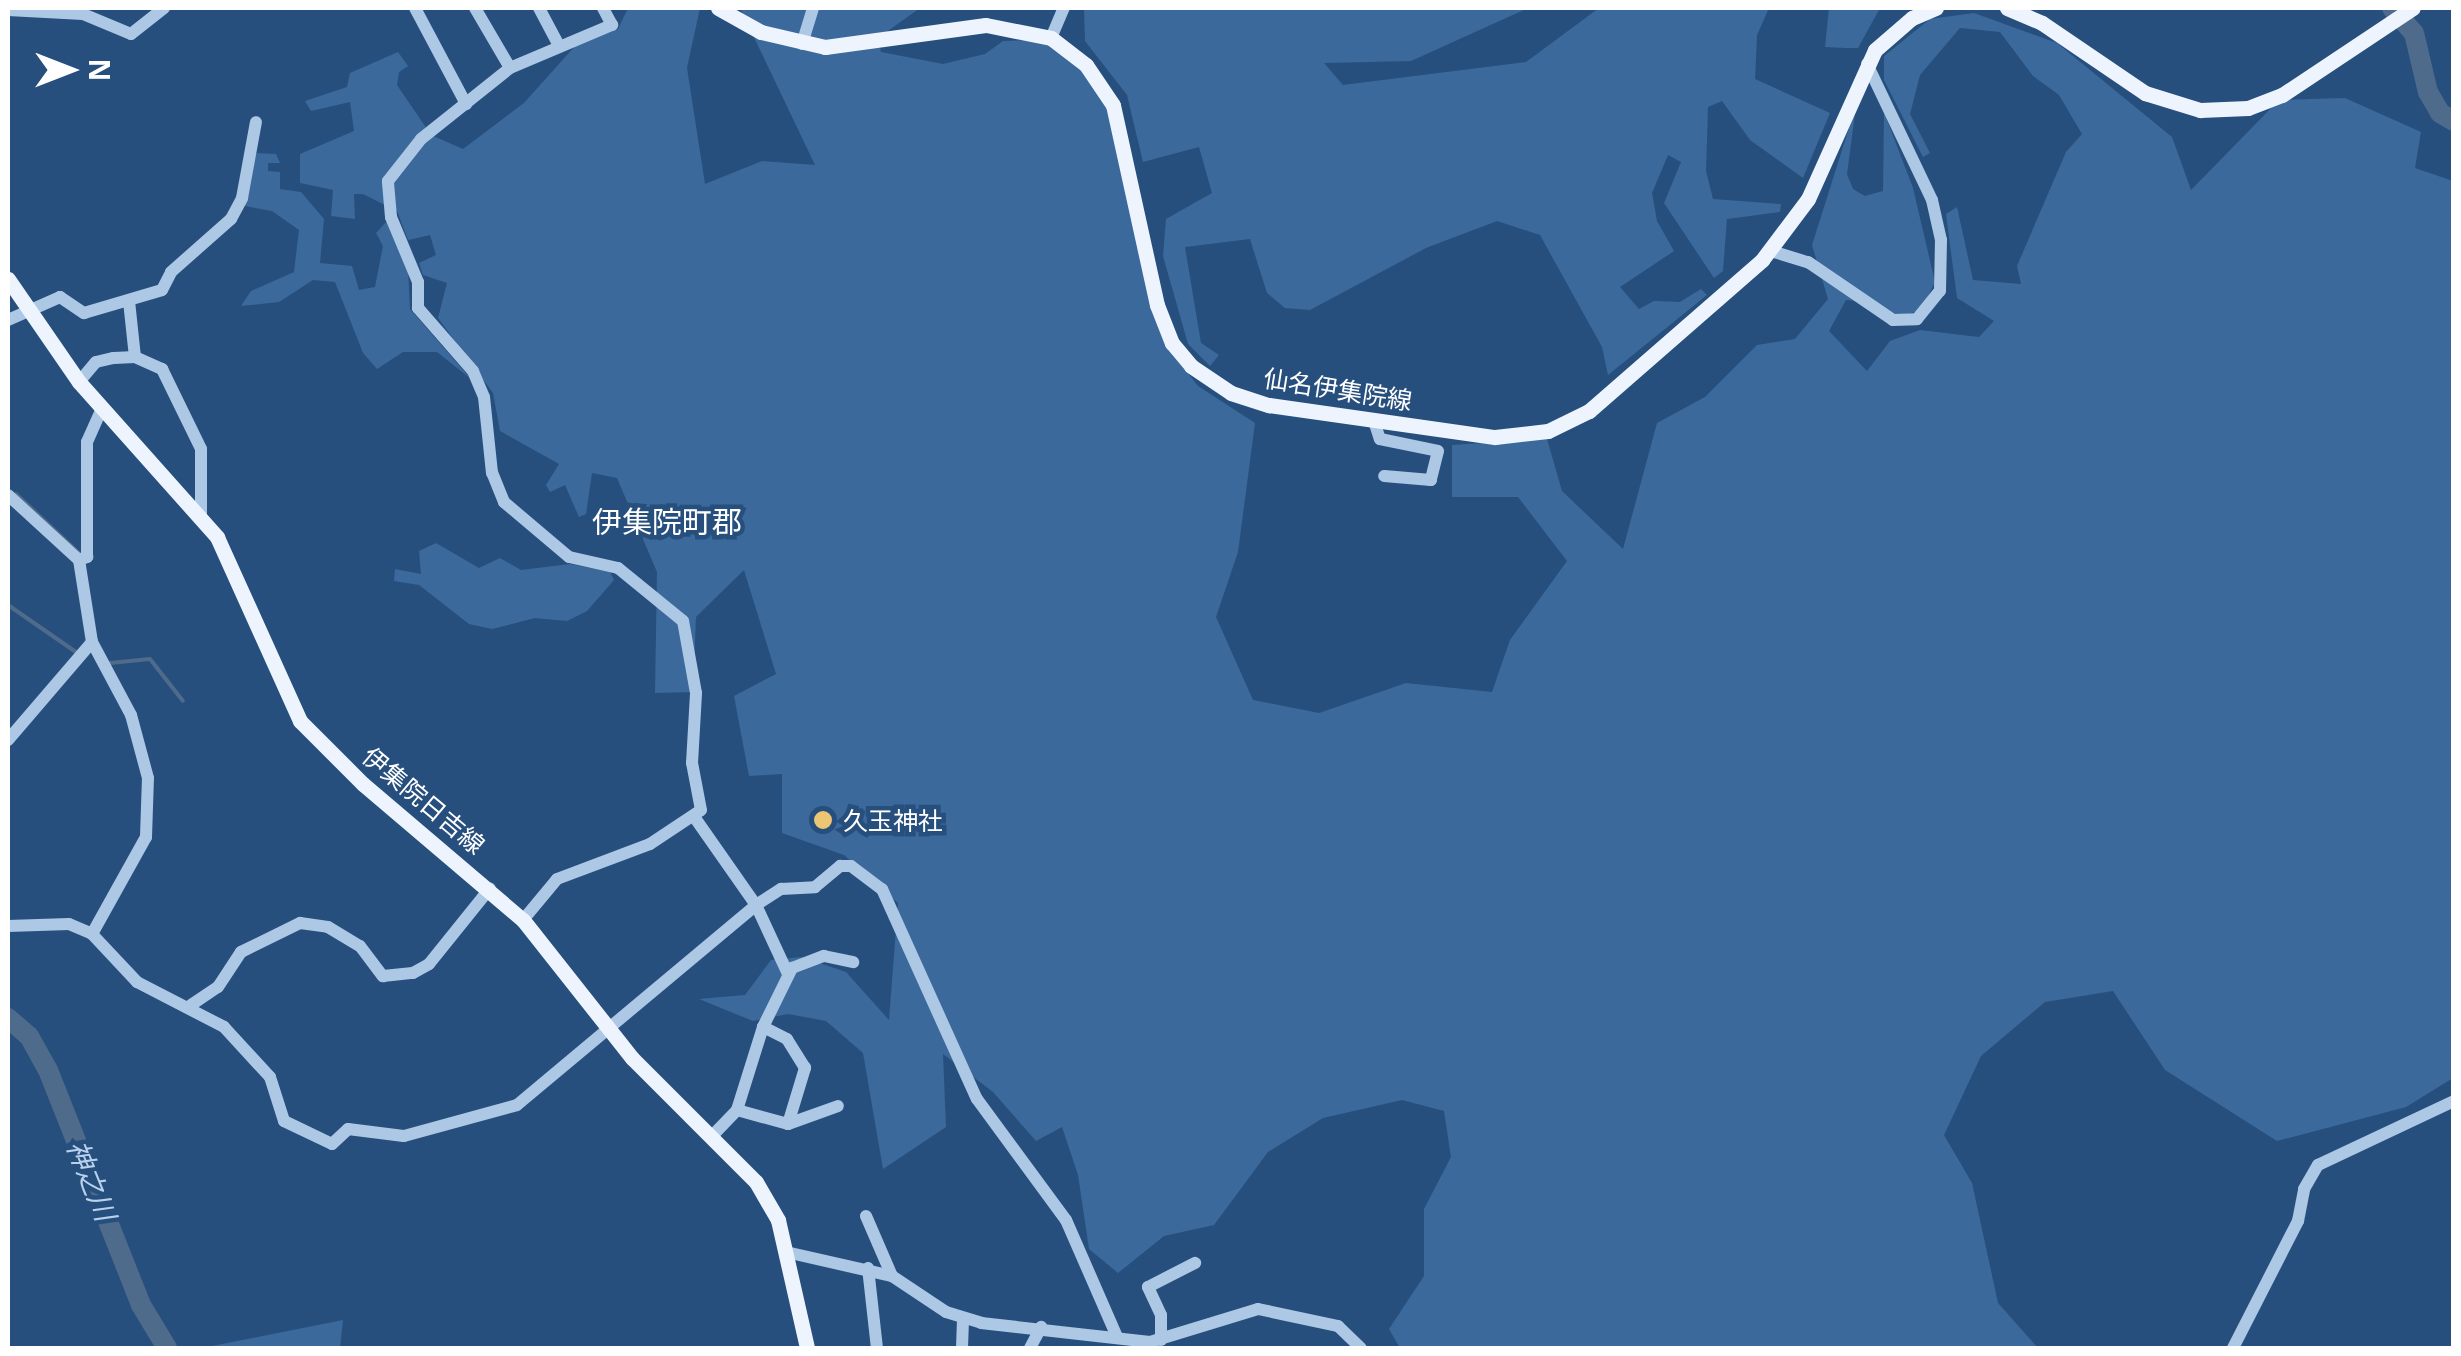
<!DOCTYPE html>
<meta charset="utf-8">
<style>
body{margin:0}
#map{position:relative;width:2461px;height:1356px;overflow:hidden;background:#274f7d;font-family:"Noto Sans","Noto Sans JP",sans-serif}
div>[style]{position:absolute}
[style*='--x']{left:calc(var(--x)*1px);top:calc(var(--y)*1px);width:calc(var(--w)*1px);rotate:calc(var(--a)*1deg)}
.green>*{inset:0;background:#3b699b}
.stream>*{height:4px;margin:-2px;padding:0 2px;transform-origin:2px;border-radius:2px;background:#4e6b8b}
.river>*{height:20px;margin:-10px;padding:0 10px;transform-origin:10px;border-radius:10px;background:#4e6b8b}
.minor>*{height:12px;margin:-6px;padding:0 6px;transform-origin:6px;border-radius:6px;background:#adc8e5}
.major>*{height:15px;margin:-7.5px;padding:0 7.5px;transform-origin:7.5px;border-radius:7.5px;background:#edf4fd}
.dots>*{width:28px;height:28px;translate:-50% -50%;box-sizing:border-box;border:5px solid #274f7d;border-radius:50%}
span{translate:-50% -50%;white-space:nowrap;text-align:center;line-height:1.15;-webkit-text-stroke:9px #274f7d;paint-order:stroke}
.street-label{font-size:25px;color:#fff}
.poi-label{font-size:25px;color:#fff}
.left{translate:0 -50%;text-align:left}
.water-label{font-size:28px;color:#b8d2ec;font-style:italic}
.quarter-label{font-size:30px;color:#fff}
.frame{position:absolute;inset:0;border:10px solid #fff;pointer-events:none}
.north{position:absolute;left:20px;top:20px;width:100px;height:100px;-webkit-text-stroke:8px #274f7d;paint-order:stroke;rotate:90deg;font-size:28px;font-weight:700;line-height:40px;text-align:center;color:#fff}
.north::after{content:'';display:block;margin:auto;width:35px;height:45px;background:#fff;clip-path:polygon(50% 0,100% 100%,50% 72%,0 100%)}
</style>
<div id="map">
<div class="green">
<i style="clip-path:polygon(628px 8px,700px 8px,687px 68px,705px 184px,762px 161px,815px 165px,740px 8px,920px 8px,878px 38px,881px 52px,943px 64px,985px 54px,1003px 41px,1031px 40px,1056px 48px,1088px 74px,1108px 106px,1172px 353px,1198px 386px,1255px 423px,1238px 552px,1216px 617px,1253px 700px,1319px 713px,1406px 683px,1492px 692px,1510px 640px,1567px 561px,1518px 497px,1452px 497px,1452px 445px,1547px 439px,1562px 491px,1623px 549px,1657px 423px,1705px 397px,1757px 345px,1795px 339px,1828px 299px,1812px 245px,1856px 106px,1847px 174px,1853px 189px,1865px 196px,1883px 191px,1884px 112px,1913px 188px,1935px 282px,1922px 309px,1902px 317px,1870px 302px,1846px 300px,1829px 331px,1867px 371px,1890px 341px,1920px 330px,1979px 337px,1994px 321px,1957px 298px,1946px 214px,1957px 207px,1973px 280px,2021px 284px,2017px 266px,2066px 152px,2082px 134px,2059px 95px,2033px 76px,2000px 32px,1960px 28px,1920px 75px,1910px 114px,1930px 153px,1923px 157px,1884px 80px,1884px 56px,1930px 19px,1974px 13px,2057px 43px,2172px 137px,2191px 190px,2279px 100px,2345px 98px,2421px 132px,2415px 168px,2453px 181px,2453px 1078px,2406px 1107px,2277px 1141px,2165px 1070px,2113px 991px,2045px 1002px,1981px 1056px,1944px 1135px,1972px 1183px,1998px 1303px,2038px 1348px,1400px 1348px,1389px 1329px,1424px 1276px,1424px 1209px,1451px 1157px,1444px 1111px,1402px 1100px,1323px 1118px,1268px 1152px,1214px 1225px,1164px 1236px,1118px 1273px,1089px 1249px,1078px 1175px,1062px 1127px,1036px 1141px,993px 1092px,943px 1054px,946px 1127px,883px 1169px,863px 1053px,826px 1021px,788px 1014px,753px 1021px,699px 999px,745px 995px,771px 960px,802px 957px,846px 972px,889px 1020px,898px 903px,844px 855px,782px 833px,782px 774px,749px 776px,734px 696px,776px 674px,744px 570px,696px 617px,693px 692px,655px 693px,657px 572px,617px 478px,592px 473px,586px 514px,579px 517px,565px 485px,550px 492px,546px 485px,559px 464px,500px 431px,493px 393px,438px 318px,447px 283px,423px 275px,419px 263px,436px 255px,430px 235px,408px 240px,397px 211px,363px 194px,354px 194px,355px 219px,331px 216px,333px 190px,300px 183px,300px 154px,354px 131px,350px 102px,311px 111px,305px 101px,347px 87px,350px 73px,398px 52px,408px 66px,399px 72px,397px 85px,431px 135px,463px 149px,524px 103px,576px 45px,618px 29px)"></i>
<i style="clip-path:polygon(1084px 8px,1528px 8px,1411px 61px,1324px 63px,1343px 85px,1526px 62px,1599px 8px,1769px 8px,1757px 35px,1755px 79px,1830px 113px,1803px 178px,1750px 140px,1722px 101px,1708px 107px,1706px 171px,1713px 199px,1781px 204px,1780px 212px,1727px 219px,1723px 271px,1714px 278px,1664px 203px,1681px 162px,1668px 155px,1652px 193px,1657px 221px,1674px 251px,1620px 287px,1639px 309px,1654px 301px,1680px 302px,1701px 289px,1707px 295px,1608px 375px,1602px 347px,1540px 235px,1497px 221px,1426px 248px,1310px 310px,1285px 308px,1267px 293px,1250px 239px,1185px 247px,1201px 343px,1219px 355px,1210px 366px,1188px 344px,1163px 256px,1166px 219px,1212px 193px,1199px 147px,1143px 162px,1127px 95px,1085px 41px)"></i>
<i style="clip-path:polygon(1829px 8px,1880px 8px,1858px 48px,1845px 48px,1825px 47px)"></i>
<i style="clip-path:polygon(256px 153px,276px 154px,280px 163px,268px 163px,268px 171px,280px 172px,280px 189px,301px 192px,324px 219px,320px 263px,352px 266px,359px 290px,375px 287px,383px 246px,376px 233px,387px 221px,408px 267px,410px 309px,471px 379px,437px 352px,403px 352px,377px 369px,363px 353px,335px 282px,313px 280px,279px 302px,241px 306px,251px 291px,294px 272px,299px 230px,272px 211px,245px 206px)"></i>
<i style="clip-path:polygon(436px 543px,479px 568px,500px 558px,521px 570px,570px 564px,610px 572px,614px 580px,587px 611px,567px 621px,535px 618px,492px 629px,469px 624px,419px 585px,394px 581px,395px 569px,421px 574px,419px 551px)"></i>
<i style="clip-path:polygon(343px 1320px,340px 1348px,199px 1348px,207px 1347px)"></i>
</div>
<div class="stream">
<i style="--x:16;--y:494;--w:89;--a:43.2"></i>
<i style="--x:8;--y:605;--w:83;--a:34.7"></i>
<i style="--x:110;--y:663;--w:40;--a:-5.7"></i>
<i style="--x:150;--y:659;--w:53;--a:51.8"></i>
</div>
<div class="river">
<i style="--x:2392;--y:8;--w:33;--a:49"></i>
<i style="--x:2414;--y:33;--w:61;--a:76.7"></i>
<i style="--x:2428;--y:92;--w:24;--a:60"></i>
<i style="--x:2440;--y:113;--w:16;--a:30"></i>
<i style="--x:8;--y:1018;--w:28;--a:41"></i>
<i style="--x:29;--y:1036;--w:39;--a:61"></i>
<i style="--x:48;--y:1070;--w:253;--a:68.4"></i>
<i style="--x:141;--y:1305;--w:50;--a:58.8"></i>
</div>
<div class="minor">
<i style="--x:415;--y:8;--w:109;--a:62"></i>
<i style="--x:475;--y:8;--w:69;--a:59.7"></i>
<i style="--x:539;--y:8;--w:40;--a:62"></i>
<i style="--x:8;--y:10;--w:75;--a:3.1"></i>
<i style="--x:83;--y:14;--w:52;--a:22.6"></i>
<i style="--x:131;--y:34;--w:42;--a:-38.2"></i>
<i style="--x:1051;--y:38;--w:33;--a:-67"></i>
<i style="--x:802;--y:44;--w:38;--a:-73"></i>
<i style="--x:1771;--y:251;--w:39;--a:17"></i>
<i style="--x:1808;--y:262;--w:103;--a:34.3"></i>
<i style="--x:1893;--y:320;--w:24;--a:-2"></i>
<i style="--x:1917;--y:319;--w:36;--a:-51"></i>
<i style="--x:1940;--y:291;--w:51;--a:-88.9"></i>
<i style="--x:1941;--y:240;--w:41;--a:-102.7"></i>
<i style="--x:1932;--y:200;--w:151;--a:-115.5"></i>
<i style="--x:129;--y:301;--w:56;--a:83.9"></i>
<i style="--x:8;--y:320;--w:57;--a:-23.9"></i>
<i style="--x:60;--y:297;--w:29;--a:34"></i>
<i style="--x:84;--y:313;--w:81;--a:-16.4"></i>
<i style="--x:162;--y:290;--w:20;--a:-63"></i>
<i style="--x:171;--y:272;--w:80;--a:-41.5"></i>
<i style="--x:231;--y:219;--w:24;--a:-62"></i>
<i style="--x:242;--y:198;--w:77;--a:-79.6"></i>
<i style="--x:79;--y:382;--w:26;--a:-50"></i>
<i style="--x:96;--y:362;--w:18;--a:-13"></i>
<i style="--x:114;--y:358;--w:21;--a:-3"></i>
<i style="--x:135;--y:357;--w:30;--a:24"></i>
<i style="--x:162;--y:369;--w:89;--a:64"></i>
<i style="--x:201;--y:449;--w:66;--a:90"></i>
<i style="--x:1374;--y:421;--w:19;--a:72"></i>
<i style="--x:1380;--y:439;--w:59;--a:11.7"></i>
<i style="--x:1438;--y:451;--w:30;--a:104"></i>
<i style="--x:1431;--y:480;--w:47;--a:-175.1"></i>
<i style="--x:8;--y:495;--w:96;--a:42.5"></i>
<i style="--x:8;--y:740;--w:129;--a:-49.4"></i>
<i style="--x:695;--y:818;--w:106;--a:55"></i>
<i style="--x:756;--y:905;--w:76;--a:65.1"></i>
<i style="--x:523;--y:920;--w:53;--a:-50.3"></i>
<i style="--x:557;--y:879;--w:99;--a:-20.6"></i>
<i style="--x:650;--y:844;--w:61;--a:-33.7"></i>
<i style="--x:701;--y:810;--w:48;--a:-100.8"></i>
<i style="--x:692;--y:763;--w:70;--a:-86.7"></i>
<i style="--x:696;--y:693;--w:73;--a:-100.2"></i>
<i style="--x:683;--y:621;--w:84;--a:-140.8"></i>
<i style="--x:618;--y:568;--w:50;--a:-167.3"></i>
<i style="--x:569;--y:557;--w:85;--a:-139.8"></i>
<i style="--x:504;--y:502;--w:31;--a:-112"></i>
<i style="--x:492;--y:473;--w:76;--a:-96"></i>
<i style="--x:484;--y:397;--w:28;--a:-113"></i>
<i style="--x:473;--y:371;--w:84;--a:-131.1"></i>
<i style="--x:418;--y:308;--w:26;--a:-90"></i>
<i style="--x:418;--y:282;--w:70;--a:-112.6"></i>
<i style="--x:391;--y:217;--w:36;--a:-95"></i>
<i style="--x:388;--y:181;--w:53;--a:-51.8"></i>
<i style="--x:421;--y:139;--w:114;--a:-38.6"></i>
<i style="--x:510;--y:68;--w:111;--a:-22.9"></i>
<i style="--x:612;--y:25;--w:19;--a:-118"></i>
<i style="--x:8;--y:926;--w:61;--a:-1.9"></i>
<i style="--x:69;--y:924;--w:25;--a:23"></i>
<i style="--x:92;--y:934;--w:66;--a:46.8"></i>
<i style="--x:137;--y:982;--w:98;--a:27.3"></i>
<i style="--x:224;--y:1027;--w:68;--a:47.4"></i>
<i style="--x:270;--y:1077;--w:46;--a:72.3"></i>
<i style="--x:284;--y:1121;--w:53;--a:25.6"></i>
<i style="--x:332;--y:1144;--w:22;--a:-43"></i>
<i style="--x:348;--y:1129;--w:56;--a:7.1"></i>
<i style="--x:404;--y:1136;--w:117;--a:-15.3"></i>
<i style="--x:517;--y:1105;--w:312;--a:-39.9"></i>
<i style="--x:756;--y:905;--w:30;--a:-33"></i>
<i style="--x:781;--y:889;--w:34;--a:-3"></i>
<i style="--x:815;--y:887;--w:33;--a:-40"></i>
<i style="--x:840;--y:866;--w:11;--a:0"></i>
<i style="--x:851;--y:866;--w:39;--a:37"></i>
<i style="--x:882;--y:889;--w:230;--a:65.7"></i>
<i style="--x:977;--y:1099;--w:150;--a:53.7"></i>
<i style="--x:1066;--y:1220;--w:128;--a:66.4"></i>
<i style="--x:92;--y:934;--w:111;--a:-60.9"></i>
<i style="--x:146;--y:837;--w:59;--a:-88.1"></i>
<i style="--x:148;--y:778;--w:65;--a:-105.1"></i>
<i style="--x:131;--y:715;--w:83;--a:-118.1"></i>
<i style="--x:92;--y:642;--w:83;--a:-99"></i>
<i style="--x:79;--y:560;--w:9;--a:-21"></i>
<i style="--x:87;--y:557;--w:115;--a:-90"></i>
<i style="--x:87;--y:442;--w:36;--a:-66"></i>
<i style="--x:191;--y:1005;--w:32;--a:-34"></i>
<i style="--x:218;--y:987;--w:42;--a:-56.7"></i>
<i style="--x:241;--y:952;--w:66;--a:-26.2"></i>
<i style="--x:300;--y:923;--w:28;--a:8"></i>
<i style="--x:328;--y:927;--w:37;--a:31"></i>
<i style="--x:360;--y:946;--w:38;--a:53"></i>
<i style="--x:383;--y:976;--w:30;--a:-6"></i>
<i style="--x:413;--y:973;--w:18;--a:-29"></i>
<i style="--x:429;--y:964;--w:97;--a:-51.2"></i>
<i style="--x:763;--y:1027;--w:66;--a:-63.8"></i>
<i style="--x:792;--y:968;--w:34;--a:-21"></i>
<i style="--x:824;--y:956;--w:30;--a:12"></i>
<i style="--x:788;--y:1124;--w:53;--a:-19.8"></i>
<i style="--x:712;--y:1136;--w:36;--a:-46"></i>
<i style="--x:737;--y:1110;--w:53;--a:15.4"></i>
<i style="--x:788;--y:1124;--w:59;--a:-73.1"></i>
<i style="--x:805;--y:1068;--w:34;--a:-122"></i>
<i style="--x:787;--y:1039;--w:27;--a:-153"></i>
<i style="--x:763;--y:1027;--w:87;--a:107.4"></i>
<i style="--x:866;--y:1216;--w:65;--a:66.6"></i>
<i style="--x:786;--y:1252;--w:109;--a:12.8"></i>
<i style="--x:892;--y:1276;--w:65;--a:33.7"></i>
<i style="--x:946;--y:1312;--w:37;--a:17"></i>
<i style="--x:981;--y:1323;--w:170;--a:6.4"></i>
<i style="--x:1150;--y:1342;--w:113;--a:-17"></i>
<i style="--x:1258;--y:1309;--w:82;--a:12"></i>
<i style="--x:1338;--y:1326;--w:32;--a:44"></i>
<i style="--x:868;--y:1268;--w:81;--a:83.6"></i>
<i style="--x:1161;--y:1340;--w:25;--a:-90"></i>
<i style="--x:1161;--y:1315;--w:31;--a:-115"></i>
<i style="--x:1148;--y:1287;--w:53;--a:-27.1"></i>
<i style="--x:962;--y:1348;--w:29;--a:-88"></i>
<i style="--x:1030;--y:1348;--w:24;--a:-62"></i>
<i style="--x:2233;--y:1348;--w:143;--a:-62.9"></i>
<i style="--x:2298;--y:1221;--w:33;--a:-79"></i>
<i style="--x:2304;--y:1189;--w:28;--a:-60"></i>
<i style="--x:2318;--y:1165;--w:150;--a:-25.2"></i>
</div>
<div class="major">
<i style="--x:718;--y:8;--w:49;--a:29.2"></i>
<i style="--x:761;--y:32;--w:66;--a:13.2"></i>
<i style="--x:825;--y:47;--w:162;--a:-7.8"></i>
<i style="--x:986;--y:25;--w:66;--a:11.3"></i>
<i style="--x:1051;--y:38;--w:44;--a:37.6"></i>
<i style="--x:1086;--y:65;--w:48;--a:56"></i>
<i style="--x:1113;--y:105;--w:205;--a:77.6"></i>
<i style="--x:1157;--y:305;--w:41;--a:68.5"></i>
<i style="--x:1172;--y:343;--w:30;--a:50"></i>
<i style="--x:1191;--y:366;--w:48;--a:34"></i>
<i style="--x:1231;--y:393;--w:40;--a:18"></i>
<i style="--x:1269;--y:405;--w:228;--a:8.1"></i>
<i style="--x:1495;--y:437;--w:53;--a:-6.5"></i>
<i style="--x:1548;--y:431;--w:46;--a:-26"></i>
<i style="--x:1589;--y:411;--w:230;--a:-41.1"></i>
<i style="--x:1762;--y:260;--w:76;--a:-53"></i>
<i style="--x:1808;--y:199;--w:163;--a:-65.8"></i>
<i style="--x:1875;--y:50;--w:49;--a:-40.9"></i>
<i style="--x:1912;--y:18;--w:26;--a:-23"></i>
<i style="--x:2007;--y:8;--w:38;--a:23"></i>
<i style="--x:2042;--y:23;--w:125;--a:34.2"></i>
<i style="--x:2145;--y:93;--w:58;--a:17.2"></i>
<i style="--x:2200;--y:110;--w:48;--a:-2.4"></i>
<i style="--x:2248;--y:108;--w:36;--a:-21"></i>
<i style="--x:2282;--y:95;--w:157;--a:-33.6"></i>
<i style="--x:8;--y:279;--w:125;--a:55.4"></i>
<i style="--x:79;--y:382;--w:208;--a:48.3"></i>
<i style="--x:217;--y:537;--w:202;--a:65.7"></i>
<i style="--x:300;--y:721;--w:89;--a:45"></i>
<i style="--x:363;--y:784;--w:210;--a:40.4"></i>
<i style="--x:523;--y:920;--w:176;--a:51.7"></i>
<i style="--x:632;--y:1058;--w:175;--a:45"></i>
<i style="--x:756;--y:1182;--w:44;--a:59.9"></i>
<i style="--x:778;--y:1220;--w:131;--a:77.2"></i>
</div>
<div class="dots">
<i style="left:823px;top:820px;background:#ecc673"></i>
</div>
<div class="street-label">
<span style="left:1338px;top:389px;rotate:9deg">仙名伊集院線</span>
<span style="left:424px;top:800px;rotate:40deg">伊集院日吉線</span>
</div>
<div class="poi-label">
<span class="left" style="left:843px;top:820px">久玉神社</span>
</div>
<div class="water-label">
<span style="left:92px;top:1180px;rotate:68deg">神之川</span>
</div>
<div class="quarter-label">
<span style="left:667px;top:522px">伊集院町郡</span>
</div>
<div class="frame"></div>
<div class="north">N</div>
</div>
